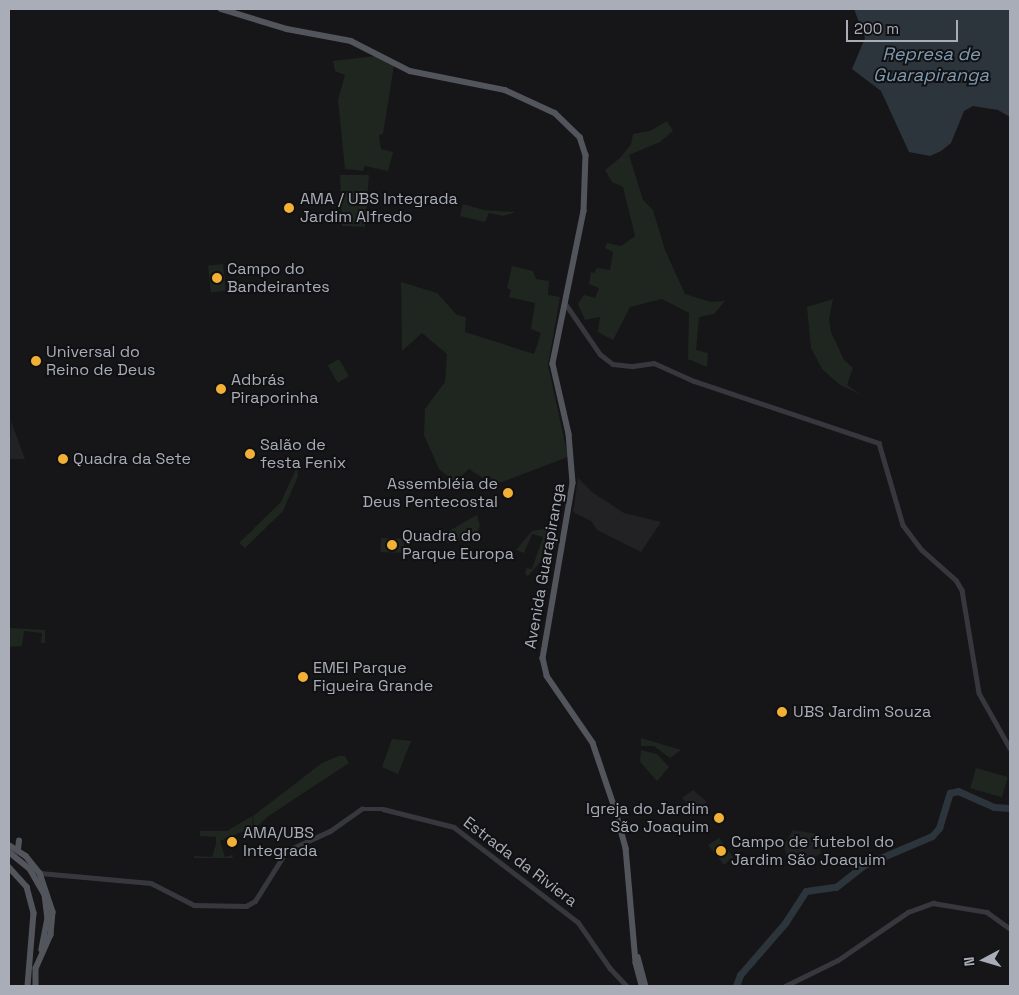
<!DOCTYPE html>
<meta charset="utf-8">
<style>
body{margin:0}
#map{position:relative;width:1019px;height:995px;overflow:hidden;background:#161618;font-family:"Space Grotesk",sans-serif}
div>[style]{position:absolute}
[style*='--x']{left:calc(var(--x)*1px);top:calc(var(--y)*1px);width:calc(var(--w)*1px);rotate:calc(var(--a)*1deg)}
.built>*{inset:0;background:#222225}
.green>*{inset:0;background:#1e261f;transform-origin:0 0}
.water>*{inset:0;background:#2c353c}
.river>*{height:7px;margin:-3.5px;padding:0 3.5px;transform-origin:3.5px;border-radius:3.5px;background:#2c353c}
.minor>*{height:4.5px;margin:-2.25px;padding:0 2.25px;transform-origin:2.25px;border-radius:2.25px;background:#37383d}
.major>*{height:5.5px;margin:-2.75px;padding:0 2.75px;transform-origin:2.75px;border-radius:2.75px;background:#53555c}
.dots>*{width:14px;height:14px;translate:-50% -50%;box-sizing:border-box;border:2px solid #111113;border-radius:50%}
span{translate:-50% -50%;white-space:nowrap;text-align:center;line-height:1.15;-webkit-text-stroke:4px #111113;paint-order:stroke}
.poi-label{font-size:16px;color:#a8adb8}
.left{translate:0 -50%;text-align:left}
.right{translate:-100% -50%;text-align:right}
.street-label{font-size:16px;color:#a8adb8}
.water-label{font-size:18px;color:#7f9bb3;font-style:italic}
.frame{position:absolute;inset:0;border:10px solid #a8adb8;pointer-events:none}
.north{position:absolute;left:959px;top:935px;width:50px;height:50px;-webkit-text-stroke:4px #111113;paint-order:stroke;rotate:264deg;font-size:14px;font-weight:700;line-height:20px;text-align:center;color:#a8adb8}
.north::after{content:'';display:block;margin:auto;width:18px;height:22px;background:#a8adb8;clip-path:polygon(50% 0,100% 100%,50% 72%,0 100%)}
.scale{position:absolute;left:846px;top:20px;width:112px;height:22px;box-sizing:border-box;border:2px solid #a8adb8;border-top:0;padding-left:6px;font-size:15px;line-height:18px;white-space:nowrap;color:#a8adb8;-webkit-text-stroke:4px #111113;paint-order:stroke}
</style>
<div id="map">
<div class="built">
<i style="clip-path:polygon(11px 421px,25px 459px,9px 459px)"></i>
<i style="clip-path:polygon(578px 478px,592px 492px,624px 513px,661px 522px,641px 552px,597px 530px,591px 521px,573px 512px)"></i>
<i style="clip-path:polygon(693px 790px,707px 802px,695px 813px,682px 798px)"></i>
<i style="clip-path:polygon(793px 830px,817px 834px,821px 853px,804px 865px,788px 861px,784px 845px)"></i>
</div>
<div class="green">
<i style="clip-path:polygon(376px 56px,394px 65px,383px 134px,379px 135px,381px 149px,393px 152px,388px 171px,365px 166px,363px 171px,345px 169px,338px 100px,345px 75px,335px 71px,333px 61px)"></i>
<i style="clip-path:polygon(667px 121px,673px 131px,660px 142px,629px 155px,643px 200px,653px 210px,665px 250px,685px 294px,711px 302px,725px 301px,714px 314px,699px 317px,696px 350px,708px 353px,707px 367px,688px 359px,689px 313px,662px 299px,630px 307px,613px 340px,598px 332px,600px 317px,585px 320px,578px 304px,584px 295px,595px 298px,599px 288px,589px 284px,591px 272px,594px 273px,597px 268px,610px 270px,613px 252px,605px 248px,607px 243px,621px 246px,635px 236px,623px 187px,612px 182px,605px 170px,620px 158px,631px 144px,633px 134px,650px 131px)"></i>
<i style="clip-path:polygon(340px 175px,369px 175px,365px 227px,342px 226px)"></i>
<i style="clip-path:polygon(463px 204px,484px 210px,516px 212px,503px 216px,489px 213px,485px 222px,460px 216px)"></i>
<i style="left:223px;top:264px;width:27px;height:15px;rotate:84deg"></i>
<i style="clip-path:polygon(512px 266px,533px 271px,536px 279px,549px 281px,548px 295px,560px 297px,548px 365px,568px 457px,502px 482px,492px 482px,490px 476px,483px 478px,469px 469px,455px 482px,439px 469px,424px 435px,425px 409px,445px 382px,447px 354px,422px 333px,402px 351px,401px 282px,437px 293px,457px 315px,466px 317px,465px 332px,534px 354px,541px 333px,531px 329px,535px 303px,509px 297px,511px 290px,507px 288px)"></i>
<i style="clip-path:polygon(833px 299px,829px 319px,831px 332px,844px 360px,853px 368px,847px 385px,860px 394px,840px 385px,822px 369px,811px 348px,807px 307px)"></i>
<i style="left:339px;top:359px;width:20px;height:13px;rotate:60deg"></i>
<i style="clip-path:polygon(297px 467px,298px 476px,283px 511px,245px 548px,239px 543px,281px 502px)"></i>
<i style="clip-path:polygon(477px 515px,480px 526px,474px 538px,448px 543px,440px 536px)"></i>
<i style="clip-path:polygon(551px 528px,557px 543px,528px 576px,525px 574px,526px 568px,532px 569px,543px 537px,532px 534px,524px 553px,516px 550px,532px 531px)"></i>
<i style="left:381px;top:538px;width:23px;height:14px;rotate:2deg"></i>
<i style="clip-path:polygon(9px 628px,45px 630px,45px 643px,41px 643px,42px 633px,24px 631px,22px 646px,9px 647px)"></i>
<i style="clip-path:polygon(641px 738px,681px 750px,670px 758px,654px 746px,641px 746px)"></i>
<i style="clip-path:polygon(392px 739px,411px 741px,398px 774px,382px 767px)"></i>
<i style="clip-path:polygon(641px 750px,657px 754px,669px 767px,657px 781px,640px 762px)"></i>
<i style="clip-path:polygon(339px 756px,345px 756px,349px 763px,267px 817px,254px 830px,253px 816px,322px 763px)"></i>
<i style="left:976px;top:768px;width:33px;height:21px;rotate:16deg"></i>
<i style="clip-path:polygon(252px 816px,253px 827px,220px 841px,225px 857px,232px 855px,233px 858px,194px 858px,194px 856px,212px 857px,216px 844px,216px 837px,200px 836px,200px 831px,227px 831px)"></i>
<i style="clip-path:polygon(719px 838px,733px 857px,724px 865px,708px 845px)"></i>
</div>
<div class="water">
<i style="clip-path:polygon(854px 9px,1010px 9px,1010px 117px,998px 110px,973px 106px,964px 111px,951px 143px,941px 151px,930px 156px,909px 152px,881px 91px,852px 69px,865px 38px)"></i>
</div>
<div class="river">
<i style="--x:736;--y:986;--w:12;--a:-70"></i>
<i style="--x:740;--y:975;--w:69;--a:-49.1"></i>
<i style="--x:785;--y:923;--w:38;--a:-57"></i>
<i style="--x:806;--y:891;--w:30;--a:-8"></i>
<i style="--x:836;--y:887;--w:36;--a:-38"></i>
<i style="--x:864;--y:865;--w:74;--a:-23.1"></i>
<i style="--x:932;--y:836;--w:11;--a:-49"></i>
<i style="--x:939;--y:828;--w:37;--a:-73"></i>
<i style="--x:950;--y:793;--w:8;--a:-14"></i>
<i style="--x:958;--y:791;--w:39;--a:24"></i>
<i style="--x:994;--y:807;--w:16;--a:4"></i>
</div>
<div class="minor">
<i style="--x:565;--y:303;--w:62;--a:55.5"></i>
<i style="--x:600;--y:354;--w:16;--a:38"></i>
<i style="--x:613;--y:364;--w:20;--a:6"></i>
<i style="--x:633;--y:366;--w:21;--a:-8"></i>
<i style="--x:654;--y:363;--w:44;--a:24.2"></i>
<i style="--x:694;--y:381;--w:195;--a:18.5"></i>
<i style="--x:879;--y:443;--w:85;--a:73.7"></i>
<i style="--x:903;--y:525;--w:31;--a:53"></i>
<i style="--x:922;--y:550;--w:45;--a:41.4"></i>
<i style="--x:956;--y:580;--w:12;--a:59"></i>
<i style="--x:962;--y:590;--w:104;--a:80.6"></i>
<i style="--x:979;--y:693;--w:63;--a:60.6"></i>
<i style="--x:40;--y:873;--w:111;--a:5.1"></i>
<i style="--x:151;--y:883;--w:48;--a:27.1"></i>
<i style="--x:194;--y:905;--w:52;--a:1.1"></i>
<i style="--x:246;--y:906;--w:10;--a:-29"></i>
<i style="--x:255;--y:901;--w:54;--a:-57.8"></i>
<i style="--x:284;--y:855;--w:11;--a:-38"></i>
<i style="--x:293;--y:848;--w:41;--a:-24.7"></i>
<i style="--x:330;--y:831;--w:39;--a:-35"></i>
<i style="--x:362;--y:809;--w:21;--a:0"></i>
<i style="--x:383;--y:809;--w:73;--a:14.2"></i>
<i style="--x:454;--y:827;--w:156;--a:37.5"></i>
<i style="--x:578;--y:922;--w:56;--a:55.2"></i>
<i style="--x:610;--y:968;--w:25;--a:47"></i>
<i style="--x:785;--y:986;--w:59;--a:-26.1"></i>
<i style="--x:838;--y:960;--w:85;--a:-34.4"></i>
<i style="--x:908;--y:912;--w:27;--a:-20"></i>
<i style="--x:933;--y:903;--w:55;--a:9.5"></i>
<i style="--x:987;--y:912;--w:29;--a:36"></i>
</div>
<div class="major">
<i style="--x:221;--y:9;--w:69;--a:16.9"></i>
<i style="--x:287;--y:29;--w:65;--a:10.6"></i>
<i style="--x:351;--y:41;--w:66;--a:27"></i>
<i style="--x:410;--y:71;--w:97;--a:11.3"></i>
<i style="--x:505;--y:90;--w:55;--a:24.7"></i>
<i style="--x:555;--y:113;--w:35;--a:44"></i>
<i style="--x:580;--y:137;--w:19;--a:72"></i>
<i style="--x:586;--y:155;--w:56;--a:92"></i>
<i style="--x:584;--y:211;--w:156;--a:101.5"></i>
<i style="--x:553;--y:364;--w:72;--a:77.1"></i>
<i style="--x:569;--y:434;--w:49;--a:85.3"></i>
<i style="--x:573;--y:483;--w:178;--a:99.7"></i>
<i style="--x:543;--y:658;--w:18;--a:77"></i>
<i style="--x:547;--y:676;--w:81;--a:55.5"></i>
<i style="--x:593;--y:743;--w:65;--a:71.3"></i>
<i style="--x:614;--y:805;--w:45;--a:74.4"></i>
<i style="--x:626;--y:848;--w:115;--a:85"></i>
<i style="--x:636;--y:963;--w:24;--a:75"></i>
<i style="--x:9;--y:845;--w:20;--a:33"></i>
<i style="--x:26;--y:856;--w:22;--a:51"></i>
<i style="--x:40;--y:873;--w:41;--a:71.6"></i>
<i style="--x:53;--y:912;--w:23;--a:95"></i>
<i style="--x:51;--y:935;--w:36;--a:114"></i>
<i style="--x:36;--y:968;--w:18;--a:90"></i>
<i style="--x:18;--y:849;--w:8;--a:-83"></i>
<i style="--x:9;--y:852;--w:27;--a:39"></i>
<i style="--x:30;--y:869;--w:30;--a:60"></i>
<i style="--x:45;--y:895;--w:23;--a:83"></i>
<i style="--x:48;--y:918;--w:32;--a:101"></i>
<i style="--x:9;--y:867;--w:27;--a:48"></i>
<i style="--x:27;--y:887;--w:27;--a:75"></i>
<i style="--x:34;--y:913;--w:73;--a:94.7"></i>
<i style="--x:638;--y:957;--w:30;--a:75"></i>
</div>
<div class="dots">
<i style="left:289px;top:208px;background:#f2b134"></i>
<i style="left:217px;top:278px;background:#f2b134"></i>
<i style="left:36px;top:361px;background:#f2b134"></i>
<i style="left:221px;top:389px;background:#f2b134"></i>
<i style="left:250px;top:454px;background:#f2b134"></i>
<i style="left:63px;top:459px;background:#f2b134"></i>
<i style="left:508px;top:493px;background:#f2b134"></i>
<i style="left:392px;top:545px;background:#f2b134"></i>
<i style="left:303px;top:677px;background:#f2b134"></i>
<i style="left:782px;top:712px;background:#f2b134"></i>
<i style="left:719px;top:818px;background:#f2b134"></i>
<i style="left:232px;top:842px;background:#f2b134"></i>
<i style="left:721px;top:851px;background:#f2b134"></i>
</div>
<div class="poi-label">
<span class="left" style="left:300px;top:208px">AMA / UBS Integrada<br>Jardim Alfredo</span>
<span class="left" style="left:227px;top:278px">Campo do<br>Bandeirantes</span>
<span class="left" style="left:46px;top:361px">Universal do<br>Reino de Deus</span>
<span class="left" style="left:231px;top:389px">Adbrás<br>Piraporinha</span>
<span class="left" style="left:260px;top:454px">Salão de<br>festa Fenix</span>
<span class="left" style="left:73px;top:459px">Quadra da Sete</span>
<span class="right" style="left:498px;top:493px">Assembléia de<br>Deus Pentecostal</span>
<span class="left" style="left:402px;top:545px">Quadra do<br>Parque Europa</span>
<span class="left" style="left:313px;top:677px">EMEI Parque<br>Figueira Grande</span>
<span class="left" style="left:793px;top:712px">UBS Jardim Souza</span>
<span class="right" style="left:709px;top:818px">Igreja do Jardim<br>São Joaquim</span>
<span class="left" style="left:243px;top:842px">AMA/UBS<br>Integrada</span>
<span class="left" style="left:731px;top:851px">Campo de futebol do<br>Jardim São Joaquim</span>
</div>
<div class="street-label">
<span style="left:545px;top:566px;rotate:-80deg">Avenida Guarapiranga</span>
<span style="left:520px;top:862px;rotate:37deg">Estrada da Riviera</span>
</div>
<div class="water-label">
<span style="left:931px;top:65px">Represa de<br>Guarapiranga</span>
</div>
<div class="frame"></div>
<div class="north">N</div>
<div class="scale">200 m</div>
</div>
